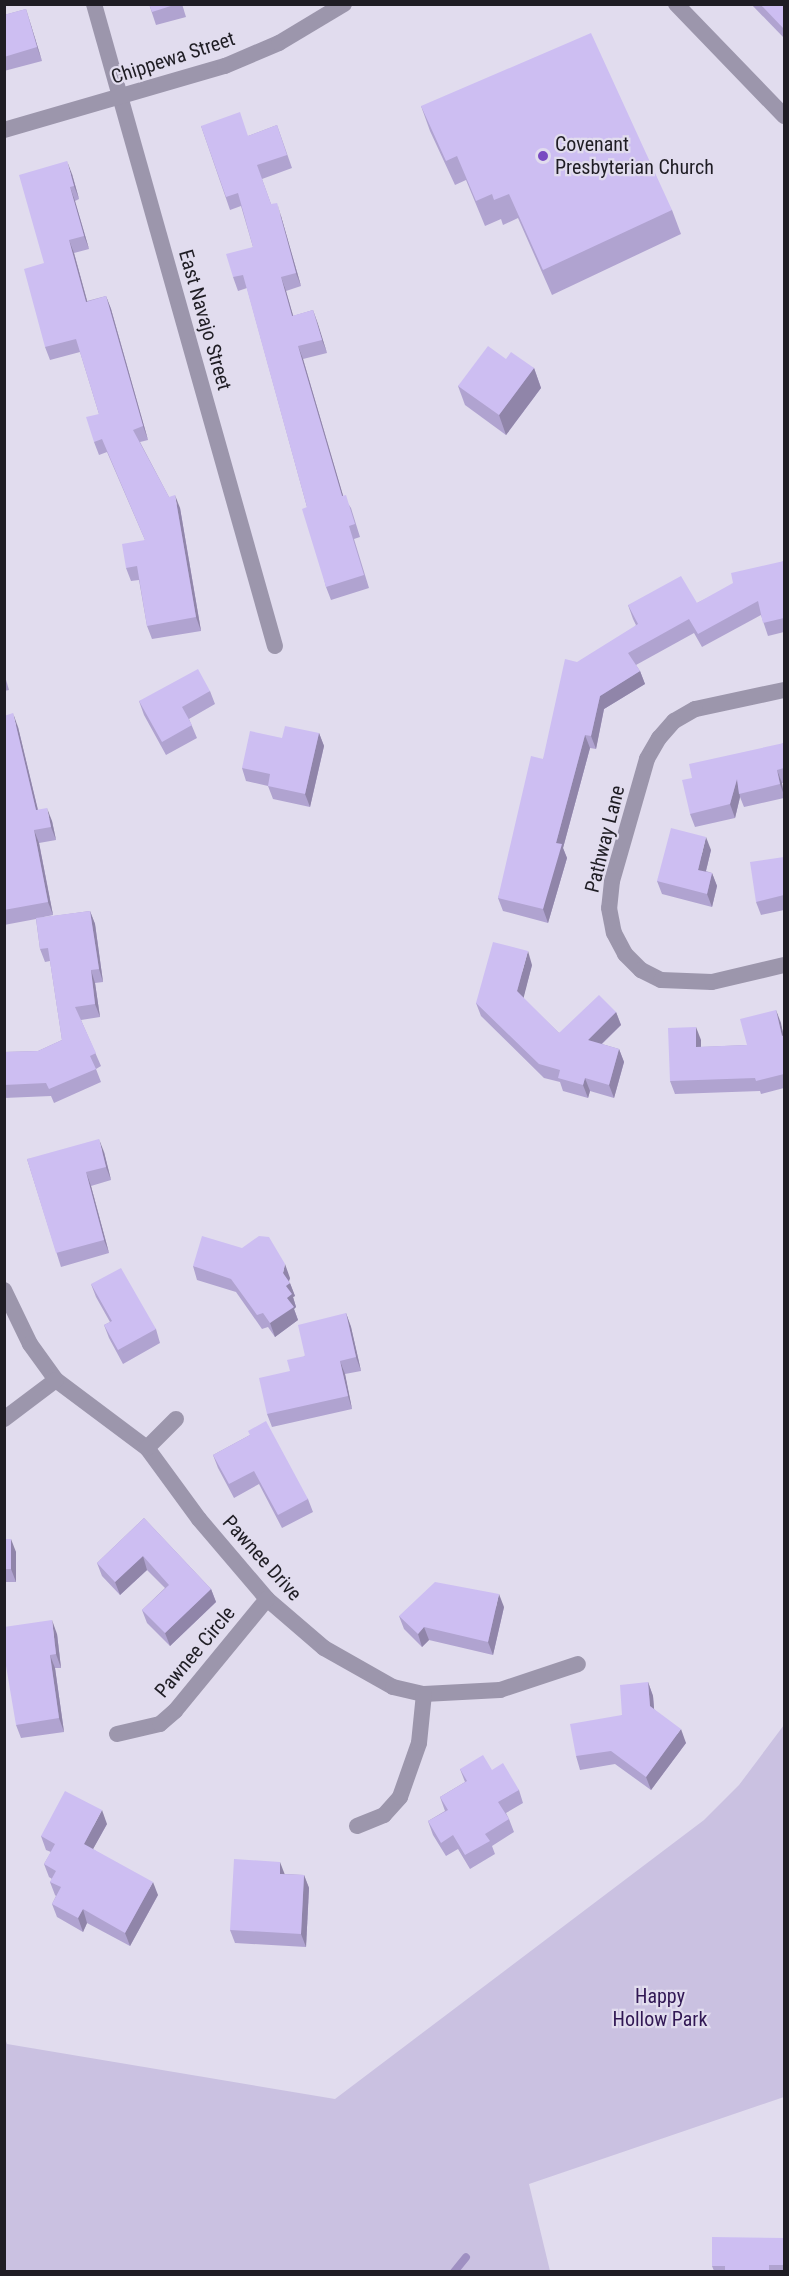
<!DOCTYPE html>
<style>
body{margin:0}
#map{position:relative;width:789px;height:2276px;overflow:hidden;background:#e1dcee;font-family:"Roboto Condensed",sans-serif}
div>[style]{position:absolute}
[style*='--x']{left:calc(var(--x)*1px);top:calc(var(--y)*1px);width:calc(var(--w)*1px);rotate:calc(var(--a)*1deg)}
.green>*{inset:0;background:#cac1e1}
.stream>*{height:8px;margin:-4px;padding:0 4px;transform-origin:4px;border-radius:4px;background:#9f90c2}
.minor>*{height:16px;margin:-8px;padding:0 8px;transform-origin:8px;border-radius:8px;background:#9c96ac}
.wall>*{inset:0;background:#b0a3d0}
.shaded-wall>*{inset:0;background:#9085a9}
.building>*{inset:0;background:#cdbef2;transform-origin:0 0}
.dots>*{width:16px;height:16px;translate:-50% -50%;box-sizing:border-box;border:3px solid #e1dcee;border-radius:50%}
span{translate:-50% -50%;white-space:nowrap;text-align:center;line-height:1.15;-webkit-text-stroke:4.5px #e1dcee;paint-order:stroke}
.street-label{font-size:20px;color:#1f1d24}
.poi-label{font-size:20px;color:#1f1d24}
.left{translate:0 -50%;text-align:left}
.park-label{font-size:20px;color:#311854}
.frame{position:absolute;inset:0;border:6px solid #1f1d24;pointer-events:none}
</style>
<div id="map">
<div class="green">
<i style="clip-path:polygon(784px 1725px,784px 2097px,529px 2184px,550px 2271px,5px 2271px,5px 2038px,7px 2044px,335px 2099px,704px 1820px,739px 1785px)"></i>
</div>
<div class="stream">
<i style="--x:454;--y:2272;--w:19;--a:-51"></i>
</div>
<div class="minor">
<i style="--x:94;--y:4;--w:667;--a:74.26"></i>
<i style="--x:676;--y:4;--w:156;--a:46"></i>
<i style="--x:4;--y:130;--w:230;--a:-16.2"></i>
<i style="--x:225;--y:66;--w:59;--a:-23.1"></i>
<i style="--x:279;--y:43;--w:76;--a:-31"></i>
<i style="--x:784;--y:690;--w:91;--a:167.9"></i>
<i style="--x:695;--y:709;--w:24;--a:150"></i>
<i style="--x:674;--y:721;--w:23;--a:131"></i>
<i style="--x:659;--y:738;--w:24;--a:120"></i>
<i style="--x:647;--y:759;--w:127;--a:106"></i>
<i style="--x:612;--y:881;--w:27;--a:96"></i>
<i style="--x:609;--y:908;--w:25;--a:79"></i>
<i style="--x:614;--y:933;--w:24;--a:62"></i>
<i style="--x:625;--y:954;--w:23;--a:45"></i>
<i style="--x:641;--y:970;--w:22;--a:27"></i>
<i style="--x:661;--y:980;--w:51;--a:2.2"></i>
<i style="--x:712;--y:982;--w:74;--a:-13.3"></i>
<i style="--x:4;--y:1290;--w:60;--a:64.3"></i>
<i style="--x:30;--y:1344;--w:44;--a:54.2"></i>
<i style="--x:56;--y:1380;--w:114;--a:36.8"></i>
<i style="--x:147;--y:1448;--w:88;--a:53.8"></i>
<i style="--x:199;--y:1519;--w:105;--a:49.6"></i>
<i style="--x:267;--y:1599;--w:75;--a:40.7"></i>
<i style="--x:324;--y:1648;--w:79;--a:29.5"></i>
<i style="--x:393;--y:1687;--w:32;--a:13"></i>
<i style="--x:424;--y:1694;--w:76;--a:-3"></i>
<i style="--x:500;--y:1690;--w:82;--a:-18.4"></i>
<i style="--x:4;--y:1419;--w:65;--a:-36.9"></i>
<i style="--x:147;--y:1448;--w:41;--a:-45"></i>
<i style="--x:117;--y:1734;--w:44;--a:-13.1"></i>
<i style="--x:160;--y:1724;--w:20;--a:-41"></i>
<i style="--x:175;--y:1711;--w:145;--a:-50.6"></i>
<i style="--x:357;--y:1826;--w:29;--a:-22"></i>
<i style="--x:384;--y:1815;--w:24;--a:-48"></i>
<i style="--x:400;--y:1797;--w:57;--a:-70.6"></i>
<i style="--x:419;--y:1743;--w:49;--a:-84.2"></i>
</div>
<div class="wall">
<i style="clip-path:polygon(149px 4px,182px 4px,186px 17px,156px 25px)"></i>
<i style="clip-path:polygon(751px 4px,784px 4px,784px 38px)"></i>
<i style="clip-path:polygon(26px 9px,42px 61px,4px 71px,4px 15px)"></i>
<i style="clip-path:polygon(421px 106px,672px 210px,681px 234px,552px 295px,518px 218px,503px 225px,501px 219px,485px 226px,466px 180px,455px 185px,430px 131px)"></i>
<i style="clip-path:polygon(277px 125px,292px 168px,262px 179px,271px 204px,281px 216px,301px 286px,286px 291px,293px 316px,313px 310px,327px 353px,303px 359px,343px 496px,351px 508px,360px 537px,354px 539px,369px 588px,331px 600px,326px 587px,307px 507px,247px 288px,238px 291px,233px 277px,253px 247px,241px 206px,230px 210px,201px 126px,248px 136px)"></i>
<i style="clip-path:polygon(72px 174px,79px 199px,75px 201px,89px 249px,74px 253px,87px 301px,106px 296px,111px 309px,148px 440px,140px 442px,169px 497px,180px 508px,201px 631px,152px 639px,147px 626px,139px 580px,131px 581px,126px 568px,145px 540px,107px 452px,99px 455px,94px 442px,99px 414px,80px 352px,50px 360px,45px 347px,44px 263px)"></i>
<i style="clip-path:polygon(506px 359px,534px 368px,541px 388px,506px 435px,465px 405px,458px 386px)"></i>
<i style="clip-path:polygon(784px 561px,784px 632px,768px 636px,761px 615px,702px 647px,694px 633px,636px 665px,640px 671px,645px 684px,604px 709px,596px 749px,590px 748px,563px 848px,567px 858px,548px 923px,503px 911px,498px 898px,543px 759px,636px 625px,633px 619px,628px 605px,697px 603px)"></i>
<i style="clip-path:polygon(4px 673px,9px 690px,4px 691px)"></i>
<i style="clip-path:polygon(210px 691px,215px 704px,189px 719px,197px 738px,166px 755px,144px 715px,139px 701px)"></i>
<i style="clip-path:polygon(4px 716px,18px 727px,38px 810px,52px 821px,56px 840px,39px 843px,53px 915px,39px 918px,90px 911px,95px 924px,103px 982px,95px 983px,100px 1017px,81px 1020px,101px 1066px,96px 1069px,101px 1082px,54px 1103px,51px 1096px,4px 1098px,4px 1052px,38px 1051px,62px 1040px,50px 961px,45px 962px,40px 949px,36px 919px,4px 925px)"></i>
<i style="clip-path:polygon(319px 733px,324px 746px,310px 807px,273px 799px,268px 786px,246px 781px,242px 768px,282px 738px)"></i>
<i style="clip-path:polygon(784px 743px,784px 783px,782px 783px,784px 798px,744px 807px,740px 797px,735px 818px,695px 827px,690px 814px,692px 778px)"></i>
<i style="clip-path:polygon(711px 850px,706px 871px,712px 873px,717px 886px,712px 907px,662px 894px,657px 881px)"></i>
<i style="clip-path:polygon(784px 857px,784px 910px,761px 915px,756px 902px)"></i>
<i style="clip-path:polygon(532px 965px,523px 998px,559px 1033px,616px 1012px,621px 1025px,602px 1044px,619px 1049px,624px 1062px,614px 1098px,590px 1091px,588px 1098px,563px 1091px,560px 1082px,544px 1078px,481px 1016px,476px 1003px)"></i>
<i style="clip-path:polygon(776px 1010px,784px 1035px,784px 1088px,761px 1094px,760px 1091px,675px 1094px,670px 1081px,701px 1040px,701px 1047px,747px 1045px)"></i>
<i style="clip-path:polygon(104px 1152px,111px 1180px,91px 1186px,109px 1253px,61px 1267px,27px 1159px)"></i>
<i style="clip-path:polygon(193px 1266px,290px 1278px,289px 1281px,295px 1296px,293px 1297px,296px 1307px,294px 1309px,298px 1320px,275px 1337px,268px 1327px,262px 1329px,236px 1292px,197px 1280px)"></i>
<i style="clip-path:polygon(91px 1284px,156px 1329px,160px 1343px,123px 1364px,109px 1338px,104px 1325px,110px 1322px,96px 1297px)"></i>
<i style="clip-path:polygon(346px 1313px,351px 1327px,361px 1371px,345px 1374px,352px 1409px,272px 1427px,267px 1414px,290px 1371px)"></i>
<i style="clip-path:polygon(250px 1435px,308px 1499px,313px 1512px,282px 1528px,259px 1484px,234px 1498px,218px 1468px,213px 1455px)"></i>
<i style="clip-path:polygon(144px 1518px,211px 1589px,216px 1602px,170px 1646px,147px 1623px,142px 1610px,165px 1588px,147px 1570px,120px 1595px,102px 1576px,97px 1563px)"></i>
<i style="clip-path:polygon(4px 1539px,16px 1552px,16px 1582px,4px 1582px)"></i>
<i style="clip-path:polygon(504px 1607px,493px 1655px,429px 1640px,422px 1647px,404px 1629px,399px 1616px)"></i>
<i style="clip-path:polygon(57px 1634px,61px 1668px,55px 1668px,64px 1732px,21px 1738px,16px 1725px)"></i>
<i style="clip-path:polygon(648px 1682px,653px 1696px,654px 1709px,686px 1743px,651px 1790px,615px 1764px,580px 1770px,576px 1756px,622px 1715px)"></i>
<i style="clip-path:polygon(460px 1769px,492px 1770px,519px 1790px,523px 1803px,506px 1813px,509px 1819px,514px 1832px,492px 1846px,495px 1854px,470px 1869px,458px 1849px,446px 1856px,433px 1835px,428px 1821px,445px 1811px,440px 1797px,465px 1782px)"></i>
<i style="clip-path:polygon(107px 1824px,93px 1849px,158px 1895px,130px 1946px,87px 1923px,83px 1932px,57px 1917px,52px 1904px,56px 1896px,55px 1895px,50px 1882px,52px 1879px,49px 1877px,44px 1864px,51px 1852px,46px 1850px,41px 1836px)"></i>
<i style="clip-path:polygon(285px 1874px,304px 1875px,309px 1888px,306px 1947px,235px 1943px,230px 1930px)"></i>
<i style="clip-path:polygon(784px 2238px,784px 2271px,714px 2271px,712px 2266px)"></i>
</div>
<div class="shaded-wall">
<i style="clip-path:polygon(26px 9px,42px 61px,37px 47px)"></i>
<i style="clip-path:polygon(67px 161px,72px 174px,79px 199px,74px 186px)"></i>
<i style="clip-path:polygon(70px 187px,75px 201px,89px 249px,84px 236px)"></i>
<i style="clip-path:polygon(277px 203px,281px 216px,301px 286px,296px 273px)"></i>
<i style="clip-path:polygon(69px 240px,74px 253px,91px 315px,86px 302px)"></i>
<i style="clip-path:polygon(281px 277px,286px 291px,297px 329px,292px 316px)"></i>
<i style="clip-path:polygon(106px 296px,111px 309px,148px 440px,143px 426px)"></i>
<i style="clip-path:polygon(313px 310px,318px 324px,327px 353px,322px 340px)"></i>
<i style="clip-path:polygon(298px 346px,303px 359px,347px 509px,342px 496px)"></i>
<i style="clip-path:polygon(534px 368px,541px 388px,506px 435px,499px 415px)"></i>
<i style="clip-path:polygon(175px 495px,180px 508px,201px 631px,196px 617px)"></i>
<i style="clip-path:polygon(640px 671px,645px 684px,604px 709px,596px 749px,591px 736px,600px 696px)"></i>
<i style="clip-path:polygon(13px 713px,18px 727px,41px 823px,36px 810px)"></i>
<i style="clip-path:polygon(319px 733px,324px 746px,310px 807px,305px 794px)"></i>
<i style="clip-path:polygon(585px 735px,590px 748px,563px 848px,567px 858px,548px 923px,543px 909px,556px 843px)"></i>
<i style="clip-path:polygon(777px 770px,782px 783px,784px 795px,780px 784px)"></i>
<i style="clip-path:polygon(737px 779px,740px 797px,735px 818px,730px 804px)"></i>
<i style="clip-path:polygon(47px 808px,52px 821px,56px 840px,51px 827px)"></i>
<i style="clip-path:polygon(34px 830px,39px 843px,53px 915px,48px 902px)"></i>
<i style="clip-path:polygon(706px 837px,711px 850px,703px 883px,698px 870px)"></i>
<i style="clip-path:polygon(712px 873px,717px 886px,712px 907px,707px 894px)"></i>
<i style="clip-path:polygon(90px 911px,95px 924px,103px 982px,99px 969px)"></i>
<i style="clip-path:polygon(528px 951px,532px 965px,522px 1004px,517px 991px)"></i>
<i style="clip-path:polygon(91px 970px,95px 983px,100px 1017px,95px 1004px)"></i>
<i style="clip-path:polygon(776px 1010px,781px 1023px,784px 1039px,782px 1036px)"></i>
<i style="clip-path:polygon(616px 1012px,621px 1025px,592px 1053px,588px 1040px)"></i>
<i style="clip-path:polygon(696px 1027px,701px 1040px,701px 1060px,696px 1047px)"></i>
<i style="clip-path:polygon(619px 1049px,624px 1062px,614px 1098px,609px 1085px)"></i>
<i style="clip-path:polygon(585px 1078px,590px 1091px,588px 1098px,583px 1085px)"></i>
<i style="clip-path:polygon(99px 1139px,104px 1152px,111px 1180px,106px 1167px)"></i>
<i style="clip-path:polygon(86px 1172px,91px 1186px,109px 1253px,104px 1240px)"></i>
<i style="clip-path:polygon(285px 1264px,290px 1278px,288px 1284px,290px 1283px,295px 1296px,293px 1297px,296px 1307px,294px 1309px,298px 1320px,275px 1337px,270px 1323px,287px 1298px,283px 1273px)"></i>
<i style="clip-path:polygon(346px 1313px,351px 1327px,361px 1371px,356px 1357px)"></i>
<i style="clip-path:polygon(340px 1361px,345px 1374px,352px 1409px,348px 1396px)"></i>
<i style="clip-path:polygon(11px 1539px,16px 1552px,16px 1582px,11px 1569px)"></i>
<i style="clip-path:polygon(143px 1556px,147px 1570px,120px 1595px,115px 1582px)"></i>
<i style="clip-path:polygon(211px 1589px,216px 1602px,170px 1646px,165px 1633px)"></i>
<i style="clip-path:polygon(499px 1594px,504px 1607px,493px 1655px,488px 1642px)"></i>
<i style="clip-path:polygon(52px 1620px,57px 1634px,61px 1668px,56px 1654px)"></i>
<i style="clip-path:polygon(424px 1627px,429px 1640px,422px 1647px,418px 1634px)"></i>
<i style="clip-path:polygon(50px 1655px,55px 1668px,64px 1732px,59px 1718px)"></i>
<i style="clip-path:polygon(648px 1682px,653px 1696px,655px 1720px,650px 1706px)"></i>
<i style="clip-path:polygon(681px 1729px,686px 1743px,651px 1790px,646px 1777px)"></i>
<i style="clip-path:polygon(102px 1810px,107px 1824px,88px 1858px,84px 1844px)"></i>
<i style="clip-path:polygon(280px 1862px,285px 1875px,280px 1874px)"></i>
<i style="clip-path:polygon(304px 1875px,309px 1888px,306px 1947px,301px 1934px)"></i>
<i style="clip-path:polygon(153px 1882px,158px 1895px,130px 1946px,125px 1933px)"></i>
<i style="clip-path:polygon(83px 1909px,87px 1923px,83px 1932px,78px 1918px)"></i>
</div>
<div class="building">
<i style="clip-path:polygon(149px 4px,177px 4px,152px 12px)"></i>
<i style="clip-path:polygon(760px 4px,784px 4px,784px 29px)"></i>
<i style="clip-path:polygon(26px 9px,37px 47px,4px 57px,4px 15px)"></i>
<i style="clip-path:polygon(591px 33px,672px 210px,543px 270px,509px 194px,494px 200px,492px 194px,476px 201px,457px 156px,446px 161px,421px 106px)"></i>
<i style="clip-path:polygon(240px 112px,248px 136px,277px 125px,287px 155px,257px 165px,271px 204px,277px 203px,296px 273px,281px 277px,292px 316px,313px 310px,322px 340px,298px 346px,342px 496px,346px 495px,355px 524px,349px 526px,364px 575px,326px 587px,302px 509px,307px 507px,243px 275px,233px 277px,226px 254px,253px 247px,238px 193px,226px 197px,201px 126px)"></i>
<i style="clip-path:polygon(67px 161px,74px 186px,70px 187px,84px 236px,69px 240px,86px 302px,106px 296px,143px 426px,133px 430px,169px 497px,175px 495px,196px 617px,147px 626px,137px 566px,126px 568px,122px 544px,145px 540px,102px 439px,94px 442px,86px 417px,99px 414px,76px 339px,45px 347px,24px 269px,44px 263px,19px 175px)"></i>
<i style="clip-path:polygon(488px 346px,506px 359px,511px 352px,534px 368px,499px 415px,458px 386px)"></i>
<i style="clip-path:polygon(784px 561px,784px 618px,763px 623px,758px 601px,698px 634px,689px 619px,628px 653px,640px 671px,600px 696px,591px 736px,585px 735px,556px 843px,562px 844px,543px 909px,498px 898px,531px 756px,543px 759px,565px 659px,577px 662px,638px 624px,628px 605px,681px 576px,697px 603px,733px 583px,731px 573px)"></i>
<i style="clip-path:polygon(198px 669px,210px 691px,182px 707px,192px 725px,162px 742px,139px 701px)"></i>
<i style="clip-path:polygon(13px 713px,36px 810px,47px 808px,51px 827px,34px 830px,48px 902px,4px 910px,4px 716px)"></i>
<i style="clip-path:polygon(285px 726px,319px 733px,305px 794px,268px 786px,270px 774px,242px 768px,250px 731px,282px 738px)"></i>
<i style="clip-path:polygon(784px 743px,784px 768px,777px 770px,780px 784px,739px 794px,737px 779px,730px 804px,690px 814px,682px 780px,692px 778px,689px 764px)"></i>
<i style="clip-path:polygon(671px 828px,706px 837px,698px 870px,712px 873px,707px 894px,657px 881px)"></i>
<i style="clip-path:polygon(784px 857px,784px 895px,756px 902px,750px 862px)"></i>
<i style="clip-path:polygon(90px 911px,99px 969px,91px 970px,95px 1004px,75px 1007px,96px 1053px,90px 1056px,96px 1069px,49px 1089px,46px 1083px,4px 1085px,4px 1052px,38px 1051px,62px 1040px,48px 948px,40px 949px,36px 918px)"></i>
<i style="clip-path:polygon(493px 942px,528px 951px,517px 991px,559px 1033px,599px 995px,616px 1012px,588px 1040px,619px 1049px,609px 1085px,585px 1078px,583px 1085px,558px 1078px,560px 1070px,539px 1064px,476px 1003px)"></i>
<i style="clip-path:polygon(776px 1010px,782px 1036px,784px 1035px,784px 1074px,756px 1081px,755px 1078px,670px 1081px,668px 1028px,696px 1027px,696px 1047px,747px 1045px,740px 1019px)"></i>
<i style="clip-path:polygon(99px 1139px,106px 1167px,86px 1172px,104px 1240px,56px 1253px,27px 1159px)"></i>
<i style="clip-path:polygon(202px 1236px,242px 1248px,259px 1236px,269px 1237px,285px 1264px,283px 1273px,290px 1283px,286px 1286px,292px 1294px,287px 1298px,294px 1307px,270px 1323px,263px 1313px,257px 1315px,231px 1279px,193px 1266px)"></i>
<i style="clip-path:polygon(121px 1268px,156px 1329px,118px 1350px,104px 1325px,112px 1321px,91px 1284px)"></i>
<i style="clip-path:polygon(346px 1313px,356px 1357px,340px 1361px,348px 1396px,267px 1414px,259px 1378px,290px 1371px,287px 1360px,305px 1356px,298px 1325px)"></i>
<i style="clip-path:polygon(266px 1421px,308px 1499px,278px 1515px,254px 1471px,229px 1484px,213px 1455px,250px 1435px,248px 1431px)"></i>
<i style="clip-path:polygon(144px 1518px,211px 1589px,165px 1633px,142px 1610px,169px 1585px,143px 1556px,115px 1582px,97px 1563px)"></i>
<i style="left:4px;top:1539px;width:7px;height:30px"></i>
<i style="clip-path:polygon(435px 1582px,499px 1594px,488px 1642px,424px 1627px,418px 1634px,399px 1616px)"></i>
<i style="clip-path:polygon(52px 1620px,56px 1654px,50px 1655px,59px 1718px,16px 1725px,4px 1654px,4px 1627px)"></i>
<i style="clip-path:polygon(648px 1682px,650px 1706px,681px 1729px,646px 1777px,611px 1751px,576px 1756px,570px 1724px,622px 1715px,620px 1685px)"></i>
<i style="clip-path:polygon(483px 1755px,492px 1770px,503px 1763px,519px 1790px,498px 1802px,509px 1819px,485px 1834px,490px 1841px,465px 1855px,453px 1835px,441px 1843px,428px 1821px,448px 1810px,440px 1797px,467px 1781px,460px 1769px)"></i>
<i style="clip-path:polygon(65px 1791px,102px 1810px,84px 1844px,153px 1882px,125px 1933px,83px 1909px,78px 1918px,52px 1904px,61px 1887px,50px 1882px,56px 1871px,44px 1864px,55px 1844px,41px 1836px)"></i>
<i style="clip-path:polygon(234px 1859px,280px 1862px,280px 1874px,304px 1875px,301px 1934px,230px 1930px)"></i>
<i style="clip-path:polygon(712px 2237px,784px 2238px,784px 2265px,769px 2265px,769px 2271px,725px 2271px,725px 2266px,712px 2266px)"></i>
</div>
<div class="dots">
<i style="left:543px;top:156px;background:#794ac2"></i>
</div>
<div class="street-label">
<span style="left:173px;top:58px;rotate:-18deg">Chippewa Street</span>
<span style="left:205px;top:320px;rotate:74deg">East Navajo Street</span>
<span style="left:605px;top:839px;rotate:-76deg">Pathway Lane</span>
<span style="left:262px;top:1558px;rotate:48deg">Pawnee Drive</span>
<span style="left:195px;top:1652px;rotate:-50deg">Pawnee Circle</span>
</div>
<div class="poi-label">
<span class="left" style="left:555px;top:156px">Covenant<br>Presbyterian Church</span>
</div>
<div class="park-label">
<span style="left:660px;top:2008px">Happy<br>Hollow Park</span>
</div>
<div class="frame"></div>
</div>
